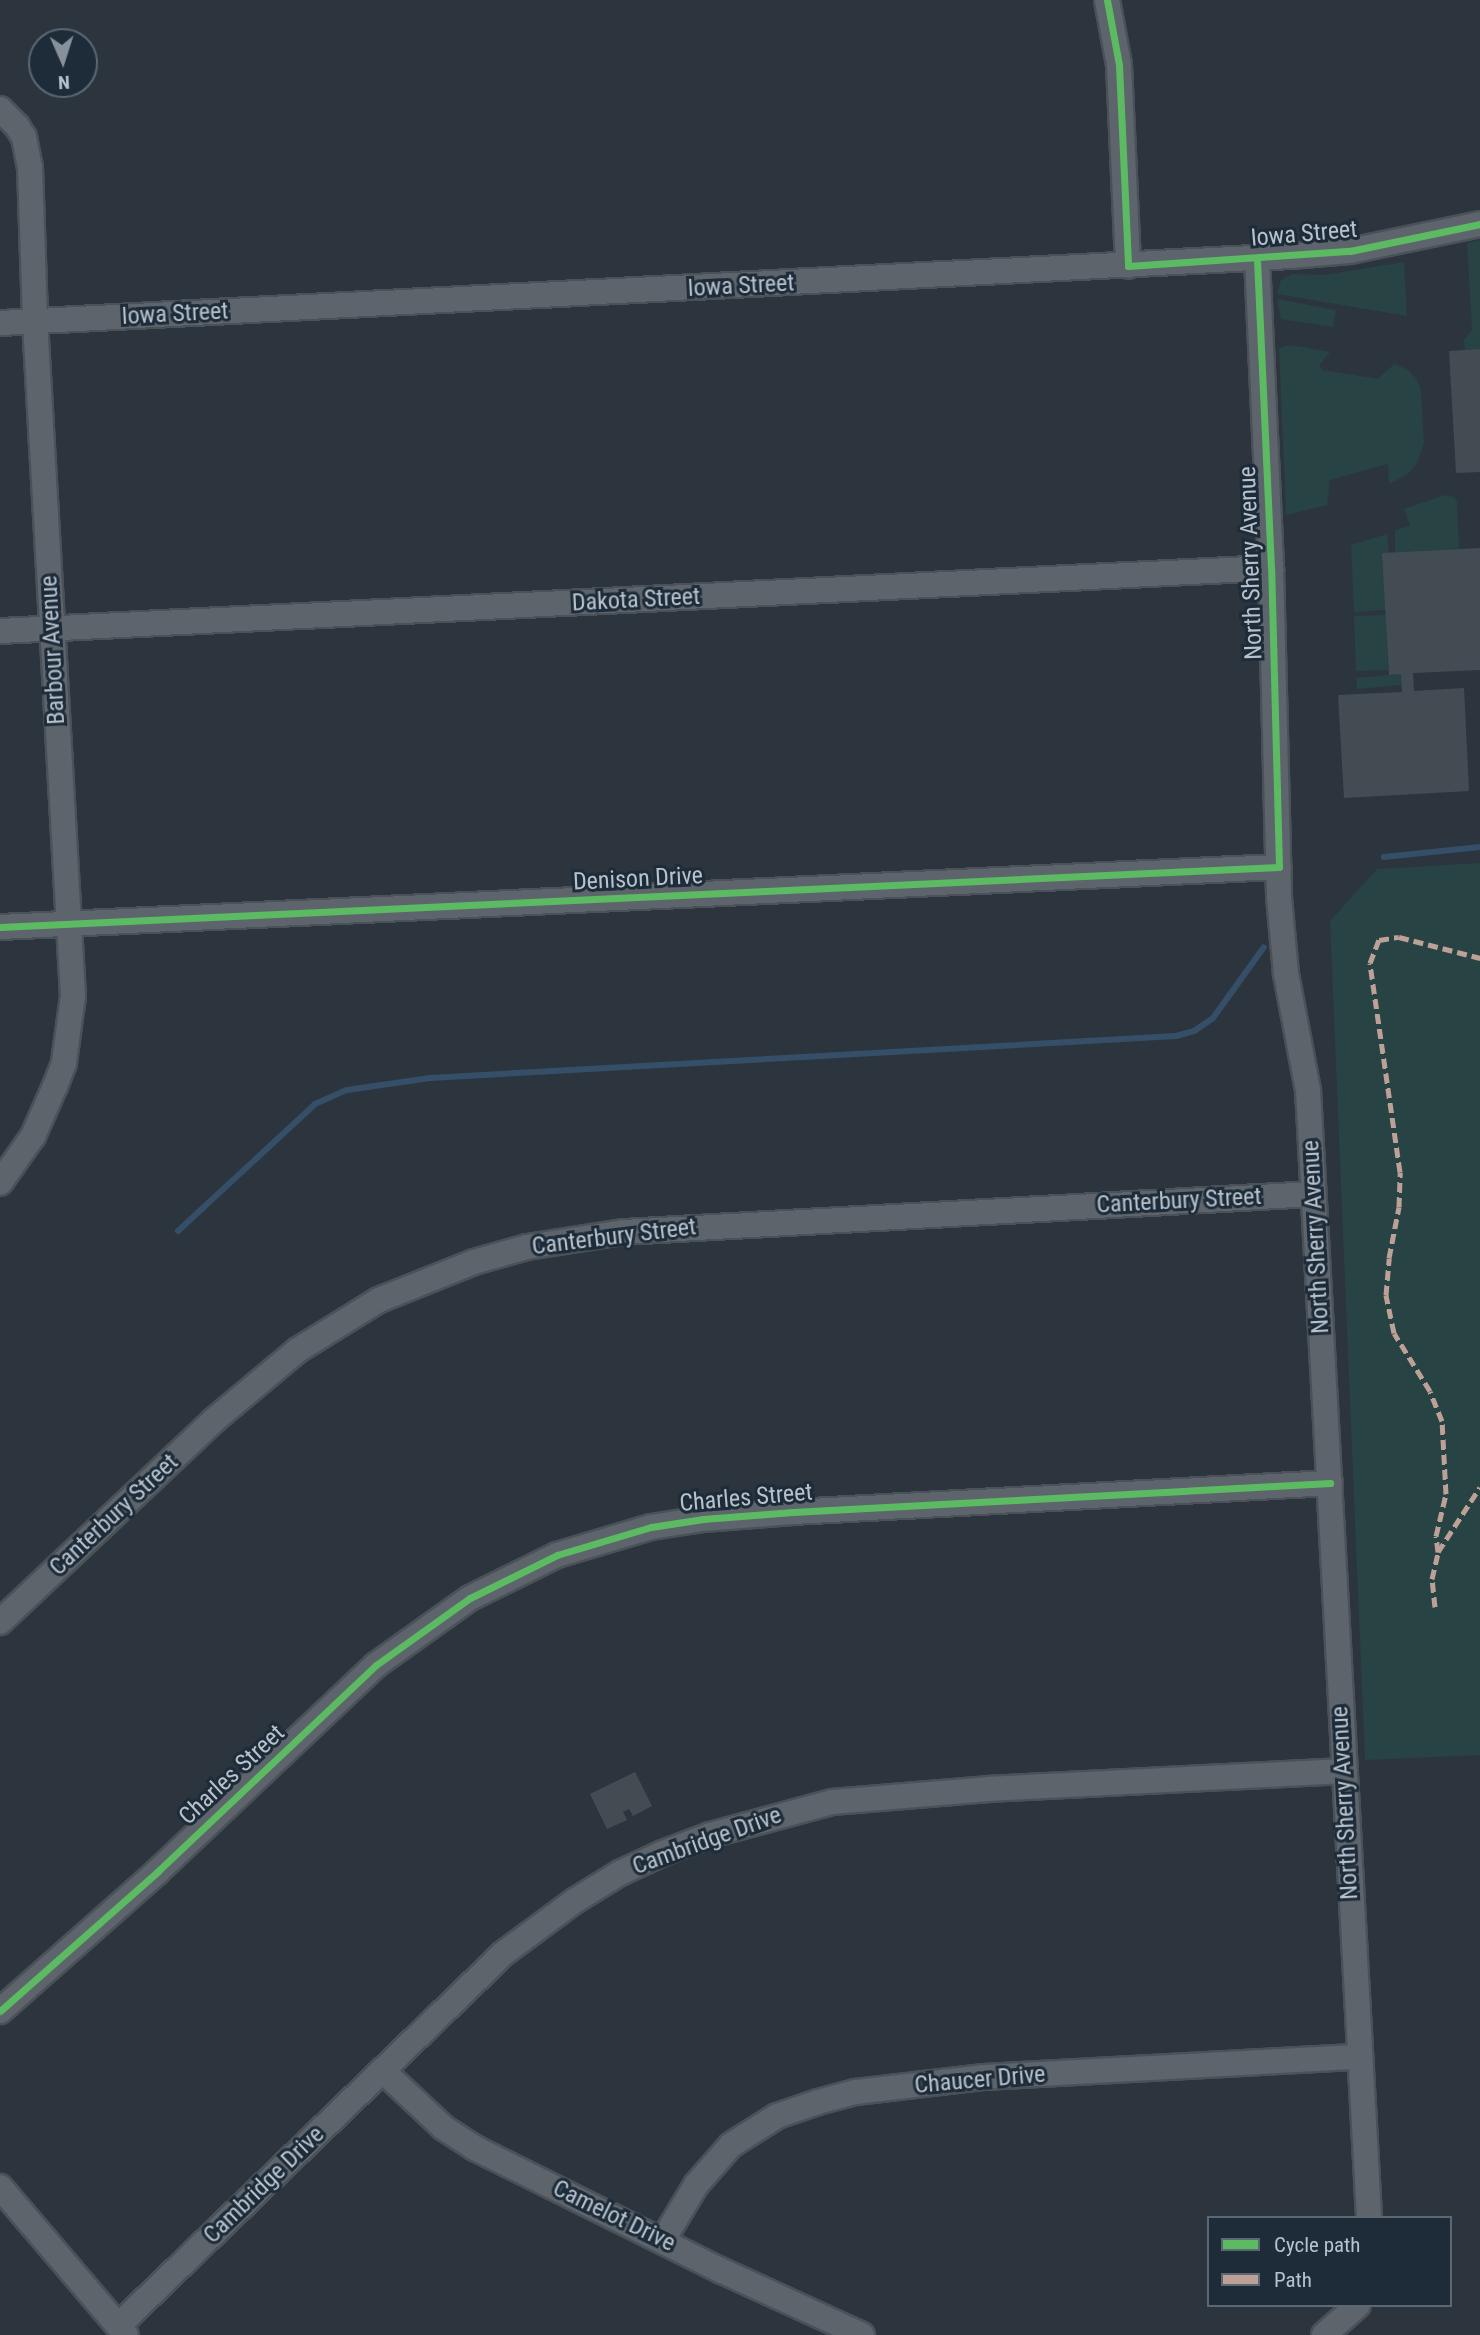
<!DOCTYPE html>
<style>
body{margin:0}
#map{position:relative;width:1480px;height:2335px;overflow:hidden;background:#2c353e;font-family:"Roboto Condensed",sans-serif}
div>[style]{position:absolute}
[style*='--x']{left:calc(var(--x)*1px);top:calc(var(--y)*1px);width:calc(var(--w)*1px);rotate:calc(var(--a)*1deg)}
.green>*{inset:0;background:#284344;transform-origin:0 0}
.stream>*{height:6px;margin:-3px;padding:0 3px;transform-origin:3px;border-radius:3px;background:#364f69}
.building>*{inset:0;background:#444c53}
.roads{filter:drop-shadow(2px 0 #4b5158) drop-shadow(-2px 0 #4b5158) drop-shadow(0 2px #4b5158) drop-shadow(0 -2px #4b5158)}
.minor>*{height:24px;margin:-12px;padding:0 12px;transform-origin:12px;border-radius:12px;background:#5d646b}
.quiet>*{height:5px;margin-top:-2.5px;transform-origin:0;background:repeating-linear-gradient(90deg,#bda197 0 10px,transparent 0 15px)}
.cycleway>*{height:7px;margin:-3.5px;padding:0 3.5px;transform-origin:3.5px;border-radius:3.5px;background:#5cba63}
span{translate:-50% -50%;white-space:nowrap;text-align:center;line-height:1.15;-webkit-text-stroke:6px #1e2c39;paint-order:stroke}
.street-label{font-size:24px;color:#b7c2cd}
.legend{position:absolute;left:1207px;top:2216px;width:245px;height:91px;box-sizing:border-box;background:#1e2c39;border:2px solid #5b6874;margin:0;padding:9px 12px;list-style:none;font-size:21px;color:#b7c2cd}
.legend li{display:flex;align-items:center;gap:14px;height:35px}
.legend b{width:35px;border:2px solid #5b6874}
.north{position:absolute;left:28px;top:28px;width:70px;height:70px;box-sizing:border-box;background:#1e2c39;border:2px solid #5b6874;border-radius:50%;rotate:177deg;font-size:19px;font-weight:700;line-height:28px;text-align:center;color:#b7c2cd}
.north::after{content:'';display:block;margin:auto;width:24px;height:32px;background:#86919b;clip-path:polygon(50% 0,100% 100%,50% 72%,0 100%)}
</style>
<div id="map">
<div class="green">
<i style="clip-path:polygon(1480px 240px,1480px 349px,1465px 350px,1464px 340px,1472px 330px,1467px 243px)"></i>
<i style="clip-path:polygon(1404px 262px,1407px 316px,1277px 294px,1281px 280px,1292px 274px,1325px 275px)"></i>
<i style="clip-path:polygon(1277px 299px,1336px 310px,1333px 327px,1281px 319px)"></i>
<i style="clip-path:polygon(1290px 345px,1330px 352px,1319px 366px,1323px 370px,1378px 379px,1394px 364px,1407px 369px,1416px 378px,1421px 390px,1424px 443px,1417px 463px,1408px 474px,1389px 484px,1388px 464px,1330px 480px,1327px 505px,1286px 515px,1279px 348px)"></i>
<i style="clip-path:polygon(1445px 495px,1454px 497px,1457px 502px,1459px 549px,1395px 552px,1395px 530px,1410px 526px,1404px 509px)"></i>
<i style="clip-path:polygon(1387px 534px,1389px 553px,1385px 610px,1354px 612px,1351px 545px)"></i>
<i style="left:1386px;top:615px;width:55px;height:32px;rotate:88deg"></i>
<i style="left:1401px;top:674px;width:11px;height:45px;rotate:85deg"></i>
<i style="clip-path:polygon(1480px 863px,1480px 1755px,1365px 1760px,1330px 921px,1377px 869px)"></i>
</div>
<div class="stream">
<i style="--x:1384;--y:857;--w:97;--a:-5.9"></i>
<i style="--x:178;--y:1231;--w:187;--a:-42.8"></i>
<i style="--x:315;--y:1104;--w:35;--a:-24"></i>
<i style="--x:347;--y:1090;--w:84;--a:-8.2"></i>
<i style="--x:430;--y:1078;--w:747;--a:-3.22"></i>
<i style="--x:1176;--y:1036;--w:19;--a:-16"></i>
<i style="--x:1194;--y:1031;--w:23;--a:-34"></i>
<i style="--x:1213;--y:1018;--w:87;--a:-54.3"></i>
</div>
<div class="building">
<i style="clip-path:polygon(1480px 349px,1480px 472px,1456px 473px,1449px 351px)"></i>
<i style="clip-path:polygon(1480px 548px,1480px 670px,1413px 673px,1414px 691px,1464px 688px,1469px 791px,1344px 798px,1338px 695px,1402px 692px,1401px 674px,1389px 675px,1382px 553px)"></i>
<i style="clip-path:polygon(635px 1772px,652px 1806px,633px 1816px,629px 1809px,623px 1812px,627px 1820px,607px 1829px,590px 1794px)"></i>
</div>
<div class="roads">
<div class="minor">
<i style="--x:1107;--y:0;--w:66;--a:79.5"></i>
<i style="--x:1119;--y:65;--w:201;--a:87.4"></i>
<i style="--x:0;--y:109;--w:24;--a:45"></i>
<i style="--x:17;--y:126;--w:13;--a:58"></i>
<i style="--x:24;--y:137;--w:31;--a:79"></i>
<i style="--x:30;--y:167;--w:154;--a:88.1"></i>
<i style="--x:35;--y:321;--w:676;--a:86.78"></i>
<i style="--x:73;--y:996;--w:68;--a:97.7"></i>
<i style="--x:64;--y:1063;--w:25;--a:111"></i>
<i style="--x:55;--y:1086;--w:55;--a:113.7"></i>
<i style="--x:33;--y:1136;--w:57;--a:125.1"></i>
<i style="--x:1257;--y:258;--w:310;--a:87.4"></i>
<i style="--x:1271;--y:568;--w:329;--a:88.6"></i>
<i style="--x:1279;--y:897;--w:77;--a:84.8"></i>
<i style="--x:1286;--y:974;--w:118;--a:79.3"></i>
<i style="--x:1308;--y:1090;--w:1130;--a:86.9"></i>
<i style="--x:0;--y:323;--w:1292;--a:-2.97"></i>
<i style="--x:1290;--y:256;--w:60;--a:-4.8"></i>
<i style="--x:1350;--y:251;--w:133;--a:-11.7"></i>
<i style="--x:0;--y:631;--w:1273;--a:-2.84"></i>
<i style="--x:0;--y:927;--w:1280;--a:-2.69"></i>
<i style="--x:0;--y:1622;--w:293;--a:-43.3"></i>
<i style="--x:213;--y:1421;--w:111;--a:-39.9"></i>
<i style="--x:298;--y:1350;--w:95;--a:-31.7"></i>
<i style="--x:379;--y:1300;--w:102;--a:-21.8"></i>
<i style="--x:474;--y:1262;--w:55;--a:-15.8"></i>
<i style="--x:527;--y:1247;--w:97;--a:-8.9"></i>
<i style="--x:623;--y:1232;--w:691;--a:-3.15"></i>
<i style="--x:0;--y:2011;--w:210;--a:-41.5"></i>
<i style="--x:157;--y:1872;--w:301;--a:-43.4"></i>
<i style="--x:376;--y:1665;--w:115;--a:-35.5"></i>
<i style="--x:470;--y:1598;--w:97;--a:-26.3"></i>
<i style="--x:557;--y:1555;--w:98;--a:-16.6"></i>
<i style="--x:651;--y:1527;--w:53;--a:-8.7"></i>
<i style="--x:703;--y:1519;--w:90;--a:-4.4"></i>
<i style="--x:793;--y:1512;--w:538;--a:-3.09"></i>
<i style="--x:383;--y:2071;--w:83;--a:43.1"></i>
<i style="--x:444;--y:2128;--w:37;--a:33"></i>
<i style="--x:475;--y:2148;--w:274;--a:26.5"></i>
<i style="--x:720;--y:2270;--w:156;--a:24.6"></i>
<i style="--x:0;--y:2187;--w:194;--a:49.6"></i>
<i style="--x:663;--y:2240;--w:64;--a:-59"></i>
<i style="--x:696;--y:2185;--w:53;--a:-48.8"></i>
<i style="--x:731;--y:2145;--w:54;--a:-32.2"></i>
<i style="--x:777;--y:2116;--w:43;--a:-18.9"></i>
<i style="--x:818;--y:2102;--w:39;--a:-15"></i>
<i style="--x:856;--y:2092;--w:129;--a:-6.7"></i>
<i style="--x:984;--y:2077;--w:376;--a:-3.1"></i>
<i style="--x:118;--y:2326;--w:537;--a:-44.02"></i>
<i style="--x:504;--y:1953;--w:89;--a:-36.4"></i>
<i style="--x:576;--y:1900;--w:52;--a:-31.5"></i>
<i style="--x:620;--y:1873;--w:47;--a:-24.9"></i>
<i style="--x:663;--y:1853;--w:50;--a:-21"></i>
<i style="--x:710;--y:1835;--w:126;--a:-15.1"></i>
<i style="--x:832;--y:1802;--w:158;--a:-4.7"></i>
<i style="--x:989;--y:1789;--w:354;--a:-2.9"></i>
<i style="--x:1324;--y:2335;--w:45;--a:-41.4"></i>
</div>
</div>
<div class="quiet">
<i style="--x:1438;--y:1552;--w:16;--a:-97"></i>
<i style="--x:1436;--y:1536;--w:43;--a:-76.6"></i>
<i style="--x:1446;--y:1494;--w:73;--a:-93.1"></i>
<i style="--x:1442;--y:1421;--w:32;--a:-112"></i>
<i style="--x:1430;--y:1391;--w:68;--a:-121.8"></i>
<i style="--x:1394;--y:1333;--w:39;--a:-102"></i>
<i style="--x:1386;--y:1295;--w:37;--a:-85"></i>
<i style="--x:1389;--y:1258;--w:52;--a:-78.9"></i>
<i style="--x:1399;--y:1207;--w:35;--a:-88"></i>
<i style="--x:1400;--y:1172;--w:211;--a:-98.2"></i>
<i style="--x:1370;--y:963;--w:25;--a:-69"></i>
<i style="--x:1379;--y:940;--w:20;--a:-9"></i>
<i style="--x:1399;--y:937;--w:84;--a:14.5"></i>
<i style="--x:1435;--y:1607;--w:28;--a:-96"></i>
<i style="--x:1432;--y:1579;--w:28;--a:-77"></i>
<i style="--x:1438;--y:1552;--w:77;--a:-57.1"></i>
</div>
<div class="cycleway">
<i style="--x:1107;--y:0;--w:66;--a:79.5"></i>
<i style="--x:1119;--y:65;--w:201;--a:87.4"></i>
<i style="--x:1128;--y:266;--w:223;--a:-3.9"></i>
<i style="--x:1350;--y:251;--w:133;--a:-11.7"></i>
<i style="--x:0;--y:927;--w:1280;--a:-2.69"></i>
<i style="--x:1279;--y:867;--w:299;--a:-91.5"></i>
<i style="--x:1271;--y:568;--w:310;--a:-92.6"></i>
<i style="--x:0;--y:2011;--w:210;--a:-41.5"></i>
<i style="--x:157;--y:1872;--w:301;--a:-43.4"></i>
<i style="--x:376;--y:1665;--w:115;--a:-35.5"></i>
<i style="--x:470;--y:1598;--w:97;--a:-26.3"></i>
<i style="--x:557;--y:1555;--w:98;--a:-16.6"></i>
<i style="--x:651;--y:1527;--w:53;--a:-8.7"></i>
<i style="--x:703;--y:1519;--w:90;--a:-4.4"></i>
<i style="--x:793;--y:1512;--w:538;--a:-3.09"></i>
</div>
<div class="street-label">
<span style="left:1304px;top:234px;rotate:-5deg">Iowa Street</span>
<span style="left:741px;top:286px;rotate:-3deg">Iowa Street</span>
<span style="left:175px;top:314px;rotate:-3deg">Iowa Street</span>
<span style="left:1251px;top:563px;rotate:-92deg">North Sherry Avenue</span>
<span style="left:636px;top:600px;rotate:-3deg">Dakota Street</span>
<span style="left:53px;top:650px;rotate:-93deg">Barbour Avenue</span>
<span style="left:638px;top:879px;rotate:-3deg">Denison Drive</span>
<span style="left:1179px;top:1201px;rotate:-3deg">Canterbury Street</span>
<span style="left:614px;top:1237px;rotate:-7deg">Canterbury Street</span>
<span style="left:1316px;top:1237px;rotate:-93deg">North Sherry Avenue</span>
<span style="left:746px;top:1498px;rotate:-5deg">Charles Street</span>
<span style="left:114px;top:1515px;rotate:-43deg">Canterbury Street</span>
<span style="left:232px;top:1775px;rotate:-43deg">Charles Street</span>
<span style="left:1345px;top:1803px;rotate:-93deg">North Sherry Avenue</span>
<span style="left:707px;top:1841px;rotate:-20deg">Cambridge Drive</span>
<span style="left:980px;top:2080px;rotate:-5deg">Chaucer Drive</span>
<span style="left:264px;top:2185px;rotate:-44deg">Cambridge Drive</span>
<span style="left:614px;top:2216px;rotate:26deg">Camelot Drive</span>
</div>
<ul class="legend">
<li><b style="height:9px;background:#5cba63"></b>Cycle path</li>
<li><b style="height:9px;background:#bda197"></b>Path</li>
</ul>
<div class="north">N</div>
</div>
